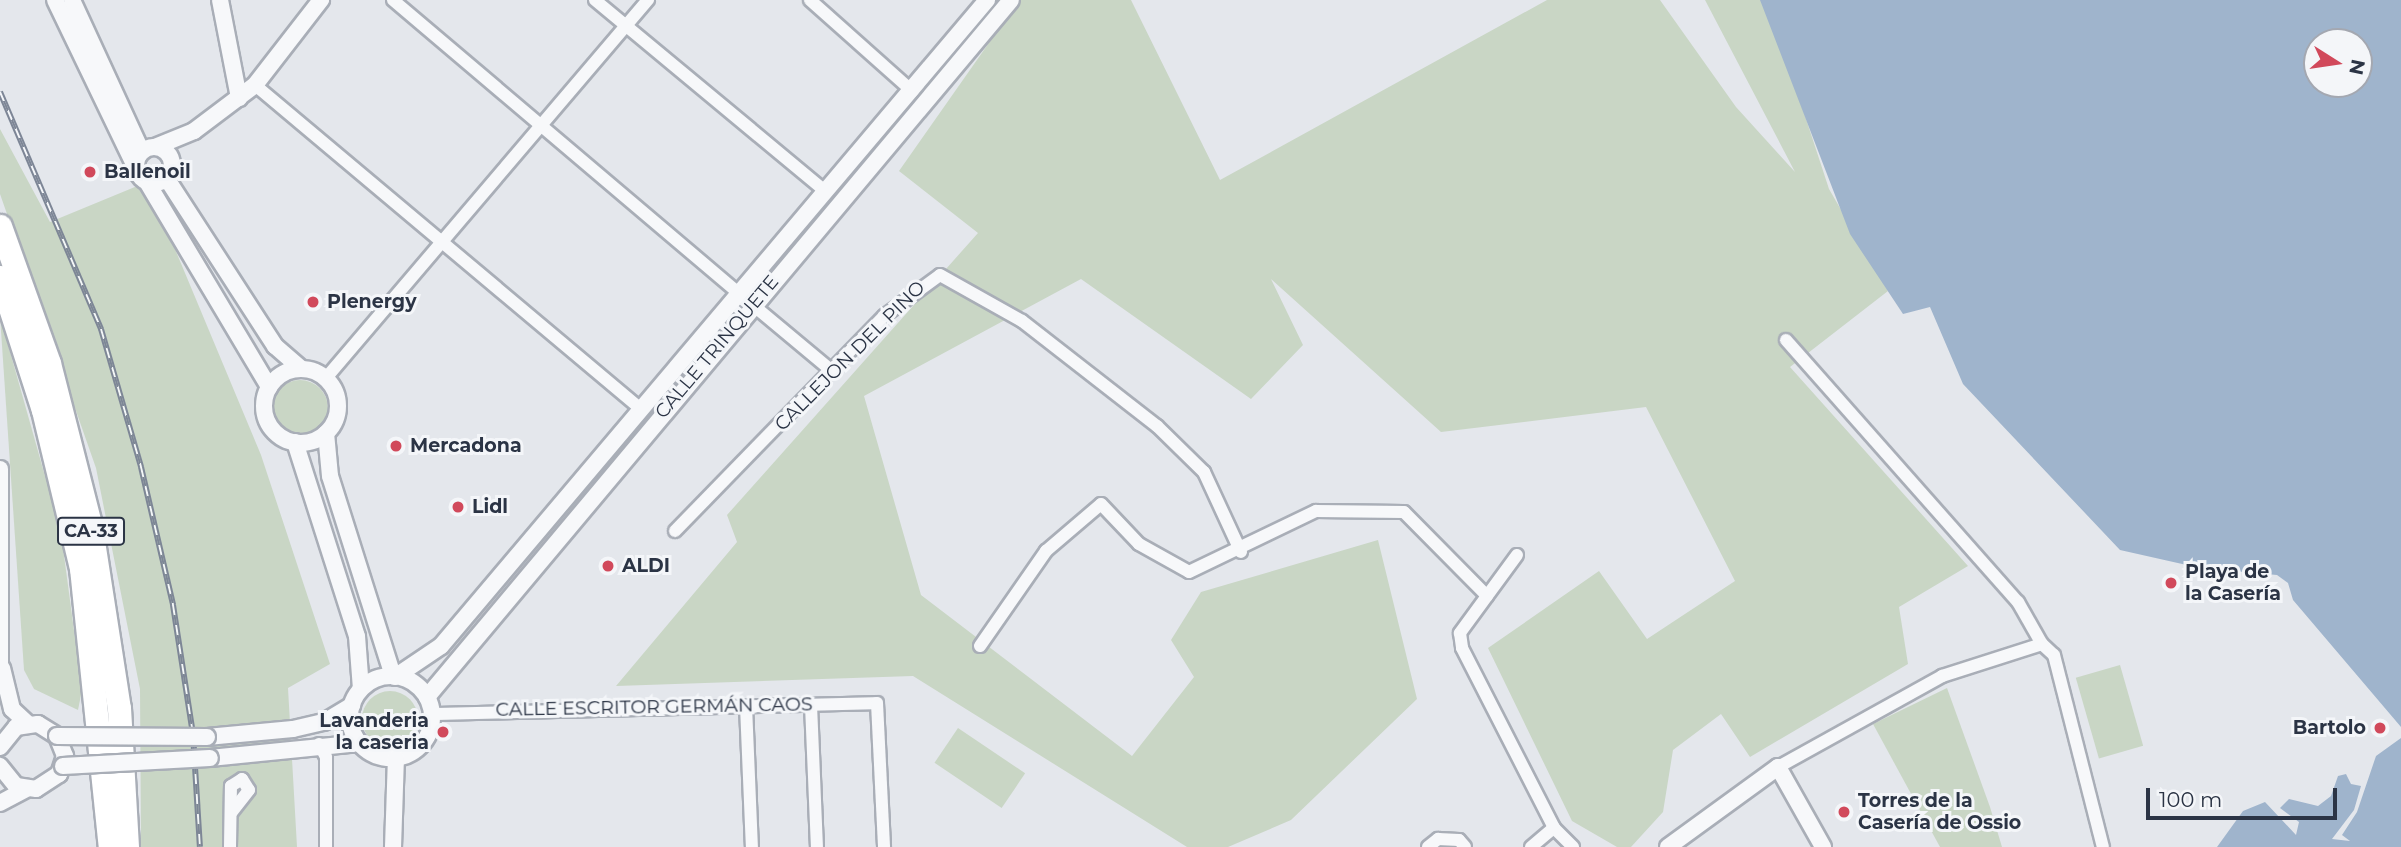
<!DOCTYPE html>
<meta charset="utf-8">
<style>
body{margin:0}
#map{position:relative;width:2401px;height:847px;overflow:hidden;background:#e4e7ec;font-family:Montserrat,sans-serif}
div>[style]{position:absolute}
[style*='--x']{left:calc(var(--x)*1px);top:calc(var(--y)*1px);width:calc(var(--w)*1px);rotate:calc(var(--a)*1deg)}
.green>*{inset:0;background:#c9d6c5;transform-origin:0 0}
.round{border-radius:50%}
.water>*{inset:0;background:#9fb4cc}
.roads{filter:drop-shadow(2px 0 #a9aeb7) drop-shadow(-2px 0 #a9aeb7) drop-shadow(0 2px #a9aeb7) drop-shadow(0 -2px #a9aeb7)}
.minor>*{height:12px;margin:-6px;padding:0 6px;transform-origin:6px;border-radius:6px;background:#f7f8fa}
.tertiary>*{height:16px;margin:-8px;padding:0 8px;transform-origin:8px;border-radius:8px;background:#f7f8fa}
.tertiary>.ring{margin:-8px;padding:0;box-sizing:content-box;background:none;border:16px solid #f7f8fa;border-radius:50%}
.motorway>*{height:23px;margin:-11.5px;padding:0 11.5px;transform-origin:11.5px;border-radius:11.5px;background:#fff}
.rail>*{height:6px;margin-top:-3px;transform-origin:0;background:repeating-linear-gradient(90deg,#f4f6f9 0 10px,#7d8696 0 20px);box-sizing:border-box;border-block:2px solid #7d8696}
.bridges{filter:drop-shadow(2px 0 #a9aeb7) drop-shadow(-2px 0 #a9aeb7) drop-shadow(0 2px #a9aeb7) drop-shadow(0 -2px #a9aeb7)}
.tertiary-bridge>*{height:16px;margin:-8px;padding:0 8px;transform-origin:8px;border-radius:8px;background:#f7f8fa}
.dots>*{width:19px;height:19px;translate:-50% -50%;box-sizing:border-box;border:4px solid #f4f6f9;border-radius:50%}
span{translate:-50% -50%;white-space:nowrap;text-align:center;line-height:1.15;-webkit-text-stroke:6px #f4f6f9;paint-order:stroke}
.shield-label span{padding:2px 5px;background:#f4f6f9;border:2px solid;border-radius:5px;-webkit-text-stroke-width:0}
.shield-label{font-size:18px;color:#2b3445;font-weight:700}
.poi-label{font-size:19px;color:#2b3445;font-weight:700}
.left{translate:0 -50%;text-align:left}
.right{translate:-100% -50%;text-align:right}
.street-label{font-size:19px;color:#2b3445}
.north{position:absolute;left:2303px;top:28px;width:70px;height:70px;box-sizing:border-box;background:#f4f6f9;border:2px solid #a4a8b1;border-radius:50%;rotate:102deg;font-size:19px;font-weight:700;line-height:28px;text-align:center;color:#2b3445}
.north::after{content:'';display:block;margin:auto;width:24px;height:32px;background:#d1495b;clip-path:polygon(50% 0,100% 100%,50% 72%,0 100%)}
.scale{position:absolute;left:2146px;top:788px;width:191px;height:32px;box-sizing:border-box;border:4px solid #2b3445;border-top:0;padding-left:9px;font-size:21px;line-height:24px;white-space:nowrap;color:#2b3445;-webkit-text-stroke:5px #f4f6f9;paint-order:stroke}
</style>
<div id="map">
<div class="green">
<i style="clip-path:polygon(1019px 0,1131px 0,1220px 180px,1547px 0,1660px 0,1736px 107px,1795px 172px,1705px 0,1767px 0,1829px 189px,1888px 291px,1790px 367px,1968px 566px,1899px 607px,1908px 664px,1750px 757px,1721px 714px,1673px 750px,1663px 812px,1631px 847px,1617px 847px,1572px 821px,1488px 648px,1599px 571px,1647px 639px,1735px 581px,1646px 407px,1441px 432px,1271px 279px,1303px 345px,1251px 399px,1081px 279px,864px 396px,921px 595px,1132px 756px,1194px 677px,1171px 640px,1201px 592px,1378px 540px,1417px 699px,1291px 820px,1228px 847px,1187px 847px,913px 676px,616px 686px,737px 542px,727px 515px,978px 233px,899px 171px)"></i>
<i style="clip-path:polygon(0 129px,50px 222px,147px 182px,261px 455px,330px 664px,288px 688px,297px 847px,141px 847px,140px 689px,96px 468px,0 194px)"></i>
<i style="clip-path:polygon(0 316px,61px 533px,82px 690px,78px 710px,34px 689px,24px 670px)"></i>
<i class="round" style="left:272px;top:380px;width:56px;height:56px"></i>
<i style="left:2120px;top:665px;width:84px;height:46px;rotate:74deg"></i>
<i style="clip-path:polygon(1947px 688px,1990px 807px,2002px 847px,1940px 847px,1873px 724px)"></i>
<i class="round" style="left:362px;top:691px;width:56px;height:56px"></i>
<i style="left:958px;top:728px;width:81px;height:42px;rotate:34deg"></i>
</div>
<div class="water">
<i style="clip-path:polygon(evenodd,1760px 0,2401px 0,2401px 727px,2293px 600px,2288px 583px,2277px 575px,2200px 568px,2120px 550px,1963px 384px,1930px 307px,1903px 314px,1850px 234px,1760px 0,2317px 42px,2359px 42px,2359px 84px,2317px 84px,2317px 42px)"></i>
<i style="clip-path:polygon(2401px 738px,2401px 847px,2217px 847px,2243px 811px,2265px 802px,2296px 835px,2299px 822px,2280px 808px,2289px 799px,2318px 806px,2331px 796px,2338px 776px,2346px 774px,2351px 784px,2361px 786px,2354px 810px,2332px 839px,2350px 841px,2342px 835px,2357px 812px,2376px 756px)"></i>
</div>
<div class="roads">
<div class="minor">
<i style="--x:393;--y:0;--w:453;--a:40.3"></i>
<i style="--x:595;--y:0;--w:299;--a:39.7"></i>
<i style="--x:810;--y:0;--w:137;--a:41.7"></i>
<i style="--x:255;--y:85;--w:505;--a:40.02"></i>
<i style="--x:753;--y:305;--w:104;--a:39.9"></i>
<i style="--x:1786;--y:340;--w:350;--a:48.5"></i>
<i style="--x:2018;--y:602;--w:48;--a:60.3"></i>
<i style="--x:326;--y:378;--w:497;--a:-49.6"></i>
<i style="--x:675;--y:531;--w:300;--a:-45.8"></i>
<i style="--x:884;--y:316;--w:69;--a:-36.2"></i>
<i style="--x:940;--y:275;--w:94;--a:29.3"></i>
<i style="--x:1022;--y:321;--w:171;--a:37.9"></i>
<i style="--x:1157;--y:426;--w:66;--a:44.4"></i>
<i style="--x:1204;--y:472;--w:88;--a:65.2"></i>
<i style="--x:1517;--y:555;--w:97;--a:126.2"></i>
<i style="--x:1460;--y:633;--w:15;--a:82"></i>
<i style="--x:1462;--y:648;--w:202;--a:62.9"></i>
<i style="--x:1554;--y:828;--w:27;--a:45"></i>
<i style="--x:980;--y:646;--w:116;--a:-55.2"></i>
<i style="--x:1046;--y:551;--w:72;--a:-40.5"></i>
<i style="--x:1101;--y:504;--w:55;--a:46.5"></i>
<i style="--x:1139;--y:544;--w:57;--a:29.2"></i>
<i style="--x:1189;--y:572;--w:141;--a:-25.7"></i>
<i style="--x:1316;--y:511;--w:88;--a:0.7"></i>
<i style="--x:1404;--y:512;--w:118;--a:45.3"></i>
<i style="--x:811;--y:705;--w:142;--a:87.6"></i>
<i style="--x:746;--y:706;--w:141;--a:87.6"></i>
<i style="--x:432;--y:714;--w:445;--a:-1.4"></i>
<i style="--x:877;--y:703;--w:144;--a:87.2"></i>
<i style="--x:319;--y:744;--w:15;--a:62"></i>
<i style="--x:326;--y:757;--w:90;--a:90"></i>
<i style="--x:1778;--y:767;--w:188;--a:-29"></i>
<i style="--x:1942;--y:676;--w:105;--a:-17.7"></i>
<i style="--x:2042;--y:644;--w:16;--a:43"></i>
<i style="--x:2054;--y:655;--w:198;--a:75.7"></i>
<i style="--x:230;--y:847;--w:61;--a:-89.1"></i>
<i style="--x:231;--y:786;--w:13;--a:-32"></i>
<i style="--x:242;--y:779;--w:13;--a:58"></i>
<i style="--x:249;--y:790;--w:28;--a:128"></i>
<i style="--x:1428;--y:847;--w:13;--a:-39"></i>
<i style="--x:1438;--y:839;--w:21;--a:3"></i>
<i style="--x:1459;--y:840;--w:9;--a:49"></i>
<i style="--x:1531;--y:847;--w:30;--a:-40"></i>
</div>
<div class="tertiary">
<i style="--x:55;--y:0;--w:187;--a:64.3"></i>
<i style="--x:72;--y:0;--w:167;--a:65.3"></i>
<i style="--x:220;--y:0;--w:100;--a:79"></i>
<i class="ring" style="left:136px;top:147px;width:20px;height:20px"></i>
<i style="--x:155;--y:147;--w:42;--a:-22.3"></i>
<i style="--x:194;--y:131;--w:76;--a:-37"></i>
<i style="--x:255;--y:85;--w:108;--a:-52.2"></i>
<i style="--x:167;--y:179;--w:199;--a:57.1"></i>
<i style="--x:275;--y:346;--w:33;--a:41"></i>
<i style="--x:147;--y:182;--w:239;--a:59.2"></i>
<i class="ring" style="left:264px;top:369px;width:58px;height:58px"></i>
<i style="--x:326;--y:433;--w:43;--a:84.7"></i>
<i style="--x:330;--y:476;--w:210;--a:72.5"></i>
<i style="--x:295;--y:442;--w:204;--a:72.3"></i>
<i style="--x:357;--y:636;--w:53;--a:85.7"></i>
<i style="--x:0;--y:469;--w:206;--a:90"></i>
<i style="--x:2;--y:668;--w:42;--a:76.3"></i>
<i style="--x:12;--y:709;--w:21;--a:43"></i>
<i class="ring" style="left:350px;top:676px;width:66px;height:66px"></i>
<i style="--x:395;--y:677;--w:55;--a:-34"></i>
<i style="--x:441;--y:646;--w:846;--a:-49.8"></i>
<i style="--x:427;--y:697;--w:909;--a:-50.04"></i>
<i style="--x:207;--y:737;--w:86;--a:-5.3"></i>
<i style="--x:293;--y:729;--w:32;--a:-13"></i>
<i style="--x:324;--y:722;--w:33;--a:-31"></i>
<i style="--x:0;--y:747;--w:26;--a:-51"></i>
<i style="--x:16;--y:727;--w:22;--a:-8"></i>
<i style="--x:38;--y:724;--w:22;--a:32"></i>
<i style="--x:57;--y:736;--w:22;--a:68"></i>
<i style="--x:65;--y:756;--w:19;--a:108"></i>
<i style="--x:59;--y:774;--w:27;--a:147"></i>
<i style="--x:36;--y:789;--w:20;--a:-171"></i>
<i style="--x:16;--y:786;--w:26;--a:-129"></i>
<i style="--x:210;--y:758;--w:150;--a:-5.7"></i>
<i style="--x:0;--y:803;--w:30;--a:-28"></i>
<i style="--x:393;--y:847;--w:89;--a:-88.1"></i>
<i style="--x:1668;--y:847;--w:136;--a:-36"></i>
<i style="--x:1778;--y:767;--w:92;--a:60.6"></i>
</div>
<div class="motorway">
<i style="--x:0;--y:226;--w:145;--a:70.3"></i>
<i style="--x:49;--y:363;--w:170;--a:75.7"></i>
<i style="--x:91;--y:528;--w:182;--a:81.2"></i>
<i style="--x:119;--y:708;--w:139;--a:86.7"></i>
<i style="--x:0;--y:277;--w:140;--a:72.1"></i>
<i style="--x:43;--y:410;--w:163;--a:76.5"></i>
<i style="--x:81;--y:568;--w:281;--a:84.1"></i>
</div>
</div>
<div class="rail">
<i style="--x:0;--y:92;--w:258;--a:66.9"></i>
<i style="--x:101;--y:329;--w:144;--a:73.8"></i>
<i style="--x:141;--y:467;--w:142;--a:76.9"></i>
<i style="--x:173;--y:605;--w:131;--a:81.2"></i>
<i style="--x:193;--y:734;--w:113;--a:86.5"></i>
</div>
<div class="bridges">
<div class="tertiary-bridge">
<i style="--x:57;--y:736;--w:150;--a:0.4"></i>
<i style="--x:63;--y:766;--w:147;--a:-3.1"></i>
</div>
</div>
<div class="dots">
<i style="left:90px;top:172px;background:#d1495b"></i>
<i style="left:313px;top:302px;background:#d1495b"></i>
<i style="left:396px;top:446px;background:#d1495b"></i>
<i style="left:458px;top:507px;background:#d1495b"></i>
<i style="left:608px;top:566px;background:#d1495b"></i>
<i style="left:2171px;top:583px;background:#d1495b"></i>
<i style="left:2380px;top:728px;background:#d1495b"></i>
<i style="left:443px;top:732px;background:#d1495b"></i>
<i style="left:1844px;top:812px;background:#d1495b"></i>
</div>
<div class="shield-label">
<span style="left:91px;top:531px">CA-33</span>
</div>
<div class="poi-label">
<span class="left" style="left:104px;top:172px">Ballenoil</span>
<span class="left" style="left:327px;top:302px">Plenergy</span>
<span class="left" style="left:410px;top:446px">Mercadona</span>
<span class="left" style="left:472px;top:507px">Lidl</span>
<span class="left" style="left:622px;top:566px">ALDI</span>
<span class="left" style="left:2185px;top:583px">Playa de<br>la Casería</span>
<span class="right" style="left:429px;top:732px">Lavanderia<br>la caseria</span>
<span class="right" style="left:2366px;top:728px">Bartolo</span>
<span class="left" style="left:1858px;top:812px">Torres de la<br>Casería de Ossio</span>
</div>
<div class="street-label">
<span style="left:717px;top:347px;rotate:-50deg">CALLE TRINQUETE</span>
<span style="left:850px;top:356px;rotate:-45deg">CALLEJON DEL PINO</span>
<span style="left:654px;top:707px;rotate:-1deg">CALLE ESCRITOR GERMÁN CAOS</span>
</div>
<div class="north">N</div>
<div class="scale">100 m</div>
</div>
